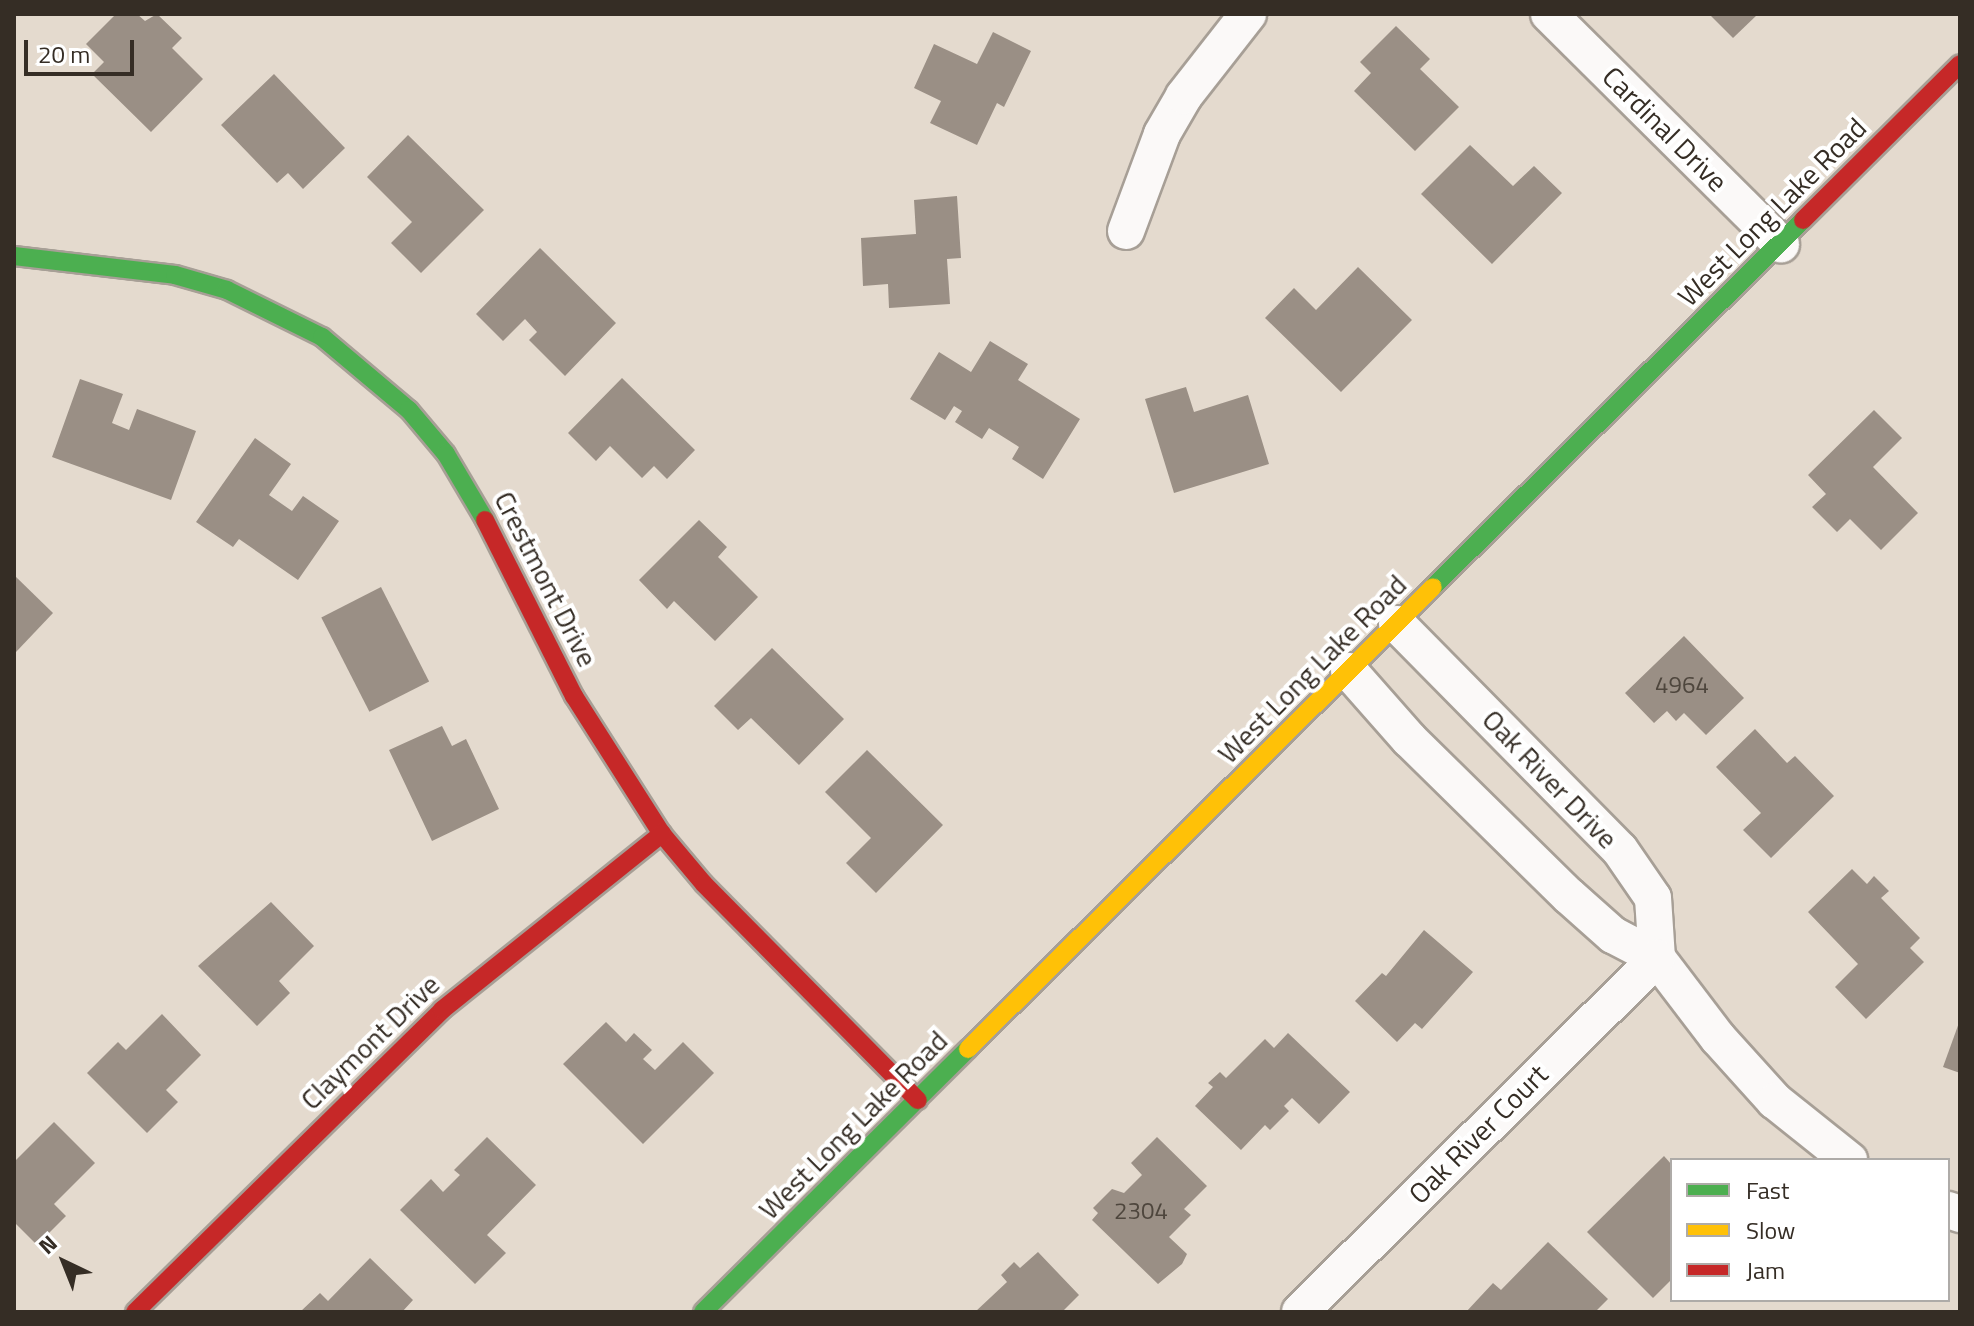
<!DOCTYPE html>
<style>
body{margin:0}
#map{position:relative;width:1974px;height:1326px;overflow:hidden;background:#e4dace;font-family:"Titillium Web",sans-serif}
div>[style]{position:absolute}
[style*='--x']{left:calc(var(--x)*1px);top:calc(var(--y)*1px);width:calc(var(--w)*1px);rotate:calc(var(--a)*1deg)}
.building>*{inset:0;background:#9a8f85;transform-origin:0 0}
.roads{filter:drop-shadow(2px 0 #a79f96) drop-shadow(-2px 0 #a79f96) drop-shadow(0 2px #a79f96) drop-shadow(0 -2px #a79f96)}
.street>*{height:36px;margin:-18px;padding:0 18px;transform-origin:18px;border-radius:18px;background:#fbf9f8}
.fast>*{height:18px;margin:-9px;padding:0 9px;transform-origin:9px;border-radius:9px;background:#4caf50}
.slow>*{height:18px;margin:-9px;padding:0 9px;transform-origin:9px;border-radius:9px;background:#ffc107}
.jam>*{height:18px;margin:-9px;padding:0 9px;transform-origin:9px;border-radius:9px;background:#c62828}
span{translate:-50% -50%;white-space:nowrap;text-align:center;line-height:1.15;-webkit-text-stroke:8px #fff;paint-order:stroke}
.number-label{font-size:24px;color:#4e463d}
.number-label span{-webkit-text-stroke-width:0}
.street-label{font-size:28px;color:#352d25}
.frame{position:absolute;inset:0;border:16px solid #352d25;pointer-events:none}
.legend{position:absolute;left:1670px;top:1158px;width:280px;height:144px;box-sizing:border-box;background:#fff;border:2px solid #aeaba8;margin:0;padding:10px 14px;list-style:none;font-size:24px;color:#352d25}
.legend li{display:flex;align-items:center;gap:16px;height:40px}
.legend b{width:40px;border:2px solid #aeaba8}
.north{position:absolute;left:24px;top:1222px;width:80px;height:80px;-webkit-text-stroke:6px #fff;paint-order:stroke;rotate:317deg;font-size:22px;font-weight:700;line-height:32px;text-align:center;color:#352d25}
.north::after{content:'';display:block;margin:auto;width:28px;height:36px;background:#352d25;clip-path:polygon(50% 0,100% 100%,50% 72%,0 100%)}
.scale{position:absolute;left:24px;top:40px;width:110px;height:36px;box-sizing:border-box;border:4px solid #352d25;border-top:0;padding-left:10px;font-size:24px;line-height:28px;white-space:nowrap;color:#352d25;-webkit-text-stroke:6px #fff;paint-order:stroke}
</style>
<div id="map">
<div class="building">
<i style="clip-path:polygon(116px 14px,137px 14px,145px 21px,157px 14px,182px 38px,172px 48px,203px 79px,151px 132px,92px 74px,104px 62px,86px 44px)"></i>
<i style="clip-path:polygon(1709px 14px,1758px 14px,1733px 38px)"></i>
<i style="clip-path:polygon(1396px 26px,1430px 59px,1420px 69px,1459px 107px,1415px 151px,1354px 91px,1371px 73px,1360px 62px)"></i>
<i style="clip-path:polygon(993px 32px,1031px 51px,1004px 107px,997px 103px,977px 145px,930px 123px,941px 101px,914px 88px,934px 44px,977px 64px)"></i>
<i style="clip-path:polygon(274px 74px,345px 148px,303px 189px,288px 173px,277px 183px,221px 125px)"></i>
<i style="clip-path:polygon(408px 135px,484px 210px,421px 273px,391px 243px,412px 222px,367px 177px)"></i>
<i style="clip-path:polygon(1470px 145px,1513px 186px,1534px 166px,1562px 193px,1492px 264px,1421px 194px)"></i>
<i style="clip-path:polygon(957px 196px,961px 258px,947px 259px,950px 304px,889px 308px,888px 284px,863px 286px,861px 238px,916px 234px,914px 200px)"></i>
<i style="clip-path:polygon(540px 248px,616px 323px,565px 376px,529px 340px,537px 332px,525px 319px,503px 341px,476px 314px)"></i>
<i style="clip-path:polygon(1358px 267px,1412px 320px,1341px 392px,1265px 318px,1294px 288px,1316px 310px)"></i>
<i style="clip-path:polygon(990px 341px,1028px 364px,1018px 380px,1080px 419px,1043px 479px,1012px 459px,1019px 447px,989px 428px,982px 439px,955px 422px,962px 411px,954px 406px,945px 420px,910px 399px,939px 352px,971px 372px)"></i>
<i style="clip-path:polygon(622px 378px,695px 450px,667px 479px,654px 466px,642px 478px,610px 446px,596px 461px,568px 433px)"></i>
<i style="clip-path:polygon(80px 379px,123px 394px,112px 423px,129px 430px,137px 409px,196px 431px,171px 500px,52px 457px)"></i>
<i style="clip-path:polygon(1186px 387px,1194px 412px,1248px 395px,1269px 464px,1174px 493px,1145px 399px)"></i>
<i style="clip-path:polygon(1874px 410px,1902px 438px,1873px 467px,1918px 513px,1881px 550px,1850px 519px,1837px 532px,1812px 507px,1826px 494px,1808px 475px)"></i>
<i style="clip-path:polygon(255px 438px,291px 464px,269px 495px,292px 511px,303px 496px,339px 521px,298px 580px,239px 539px,233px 547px,196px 522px)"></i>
<i style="clip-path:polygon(699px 520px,727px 547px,718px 557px,758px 597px,715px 641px,674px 601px,667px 609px,639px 580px)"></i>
<i style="clip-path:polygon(14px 575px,53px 613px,16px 652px,14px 651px)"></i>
<i style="left:381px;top:587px;width:106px;height:67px;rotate:63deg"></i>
<i style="clip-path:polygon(1684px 636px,1744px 698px,1706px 735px,1684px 713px,1676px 721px,1667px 711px,1654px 723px,1625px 693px)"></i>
<i style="clip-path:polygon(772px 648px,844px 719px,799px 765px,751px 718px,738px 730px,714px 706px)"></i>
<i style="clip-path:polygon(442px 726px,452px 746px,466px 739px,499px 809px,432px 841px,389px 750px)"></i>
<i style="clip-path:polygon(1755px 729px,1787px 763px,1795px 756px,1834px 796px,1771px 858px,1743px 830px,1761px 813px,1716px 767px)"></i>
<i style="clip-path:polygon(867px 750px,943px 825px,876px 893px,846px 863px,871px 838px,825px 792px)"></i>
<i style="clip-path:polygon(1852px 869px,1867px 884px,1874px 876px,1889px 891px,1881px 898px,1920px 938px,1910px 948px,1924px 962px,1866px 1019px,1835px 987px,1858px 964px,1808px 912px)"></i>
<i style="clip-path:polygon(271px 902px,314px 946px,279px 981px,290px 993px,257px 1026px,198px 966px)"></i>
<i style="clip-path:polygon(1424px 930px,1473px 972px,1422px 1029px,1415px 1023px,1397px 1042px,1355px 1001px,1382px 973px,1386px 976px)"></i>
<i style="clip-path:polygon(162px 1014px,201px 1055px,166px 1090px,178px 1102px,147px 1133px,87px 1073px,118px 1042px,126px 1050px)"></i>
<i style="clip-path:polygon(1960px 1020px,1960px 1073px,1943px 1067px)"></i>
<i style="clip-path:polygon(606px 1022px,626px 1042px,634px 1033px,652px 1050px,643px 1059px,655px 1070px,683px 1042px,714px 1073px,643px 1144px,563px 1064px)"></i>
<i style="clip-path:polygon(1288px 1033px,1350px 1092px,1319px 1124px,1292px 1098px,1284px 1106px,1289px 1111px,1270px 1130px,1265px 1125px,1241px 1150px,1195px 1106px,1213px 1087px,1208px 1083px,1220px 1072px,1226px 1078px,1265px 1039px,1274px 1048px)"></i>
<i style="clip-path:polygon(54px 1122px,95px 1163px,54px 1204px,66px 1216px,37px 1245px,14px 1222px,14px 1162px)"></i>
<i style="clip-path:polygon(487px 1137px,536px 1185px,487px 1235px,506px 1253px,475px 1284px,400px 1210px,431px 1179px,443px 1192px,460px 1175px,454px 1170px)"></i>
<i style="clip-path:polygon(1157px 1137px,1207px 1186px,1184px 1209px,1191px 1215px,1169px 1237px,1187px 1254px,1182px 1264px,1158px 1284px,1092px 1220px,1098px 1213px,1093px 1208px,1112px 1189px,1124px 1193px,1142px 1175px,1131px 1163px)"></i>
<i style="clip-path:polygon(1664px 1156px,1672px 1165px,1672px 1279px,1653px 1298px,1587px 1232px)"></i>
<i style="clip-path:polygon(1548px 1242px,1608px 1299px,1595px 1312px,1466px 1312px,1493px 1283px,1501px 1290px)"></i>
<i style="clip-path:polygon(1038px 1252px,1079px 1295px,1062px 1312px,975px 1312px,1007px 1282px,1001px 1275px,1014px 1262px,1020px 1268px)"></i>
<i style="clip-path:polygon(370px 1258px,413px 1300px,402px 1312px,300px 1312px,320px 1293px,328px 1301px)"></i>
</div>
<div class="roads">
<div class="street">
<i style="--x:1549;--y:14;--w:327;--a:44.8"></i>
<i style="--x:1126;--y:231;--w:103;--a:-69.6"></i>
<i style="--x:1162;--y:134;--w:44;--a:-59.9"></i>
<i style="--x:1184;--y:96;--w:104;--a:-52"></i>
<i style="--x:1397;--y:624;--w:317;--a:45.4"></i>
<i style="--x:1620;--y:850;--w:58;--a:55.5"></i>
<i style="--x:1653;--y:898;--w:60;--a:86.2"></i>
<i style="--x:1349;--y:671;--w:91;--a:48.6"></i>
<i style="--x:1409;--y:739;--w:224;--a:44.5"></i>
<i style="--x:1569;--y:896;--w:59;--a:41.6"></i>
<i style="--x:1613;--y:935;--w:50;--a:27.6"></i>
<i style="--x:1657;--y:958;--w:101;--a:52.7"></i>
<i style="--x:1718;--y:1038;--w:85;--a:47.9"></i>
<i style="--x:1775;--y:1101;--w:95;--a:38.6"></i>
<i style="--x:1948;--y:1210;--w:13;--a:18"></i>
<i style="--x:1300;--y:1312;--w:503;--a:-44.76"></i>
</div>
<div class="fast">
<i style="--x:14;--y:256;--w:162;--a:6.7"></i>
<i style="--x:175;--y:275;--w:54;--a:16.1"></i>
<i style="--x:227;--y:290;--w:106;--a:26.3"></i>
<i style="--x:322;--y:337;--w:114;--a:40"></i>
<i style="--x:409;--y:410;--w:57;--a:49.9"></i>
<i style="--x:446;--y:454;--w:77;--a:59.4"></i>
<i style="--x:1433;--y:587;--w:521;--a:-44.77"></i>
<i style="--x:703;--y:1312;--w:373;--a:-44.8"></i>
</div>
<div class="slow">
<i style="--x:968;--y:1049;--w:655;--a:-44.81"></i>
</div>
<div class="jam">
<i style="--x:1803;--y:220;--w:221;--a:-44.8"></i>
<i style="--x:485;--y:520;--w:197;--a:63.2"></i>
<i style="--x:574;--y:696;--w:164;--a:57.5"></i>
<i style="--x:662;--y:834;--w:65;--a:50"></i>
<i style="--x:704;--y:884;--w:304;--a:45.3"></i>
<i style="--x:135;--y:1312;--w:431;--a:-44.5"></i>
<i style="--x:442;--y:1010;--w:282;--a:-38.7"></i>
</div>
</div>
<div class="number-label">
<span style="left:1682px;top:685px">4964</span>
<span style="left:1141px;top:1211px">2304</span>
</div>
<div class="street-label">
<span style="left:1665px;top:129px;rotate:45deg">Cardinal Drive</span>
<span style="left:1772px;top:212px;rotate:-45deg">West Long Lake Road</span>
<span style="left:546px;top:579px;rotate:63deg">Crestmont Drive</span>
<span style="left:1312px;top:669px;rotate:-45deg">West Long Lake Road</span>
<span style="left:1550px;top:779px;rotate:46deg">Oak River Drive</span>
<span style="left:370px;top:1042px;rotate:-44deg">Claymont Drive</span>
<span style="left:853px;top:1125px;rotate:-45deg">West Long Lake Road</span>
<span style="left:1478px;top:1134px;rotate:-45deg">Oak River Court</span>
</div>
<div class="frame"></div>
<ul class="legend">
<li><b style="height:10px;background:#4caf50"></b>Fast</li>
<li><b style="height:10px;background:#ffc107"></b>Slow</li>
<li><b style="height:10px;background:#c62828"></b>Jam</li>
</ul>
<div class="north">N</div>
<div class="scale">20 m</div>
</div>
